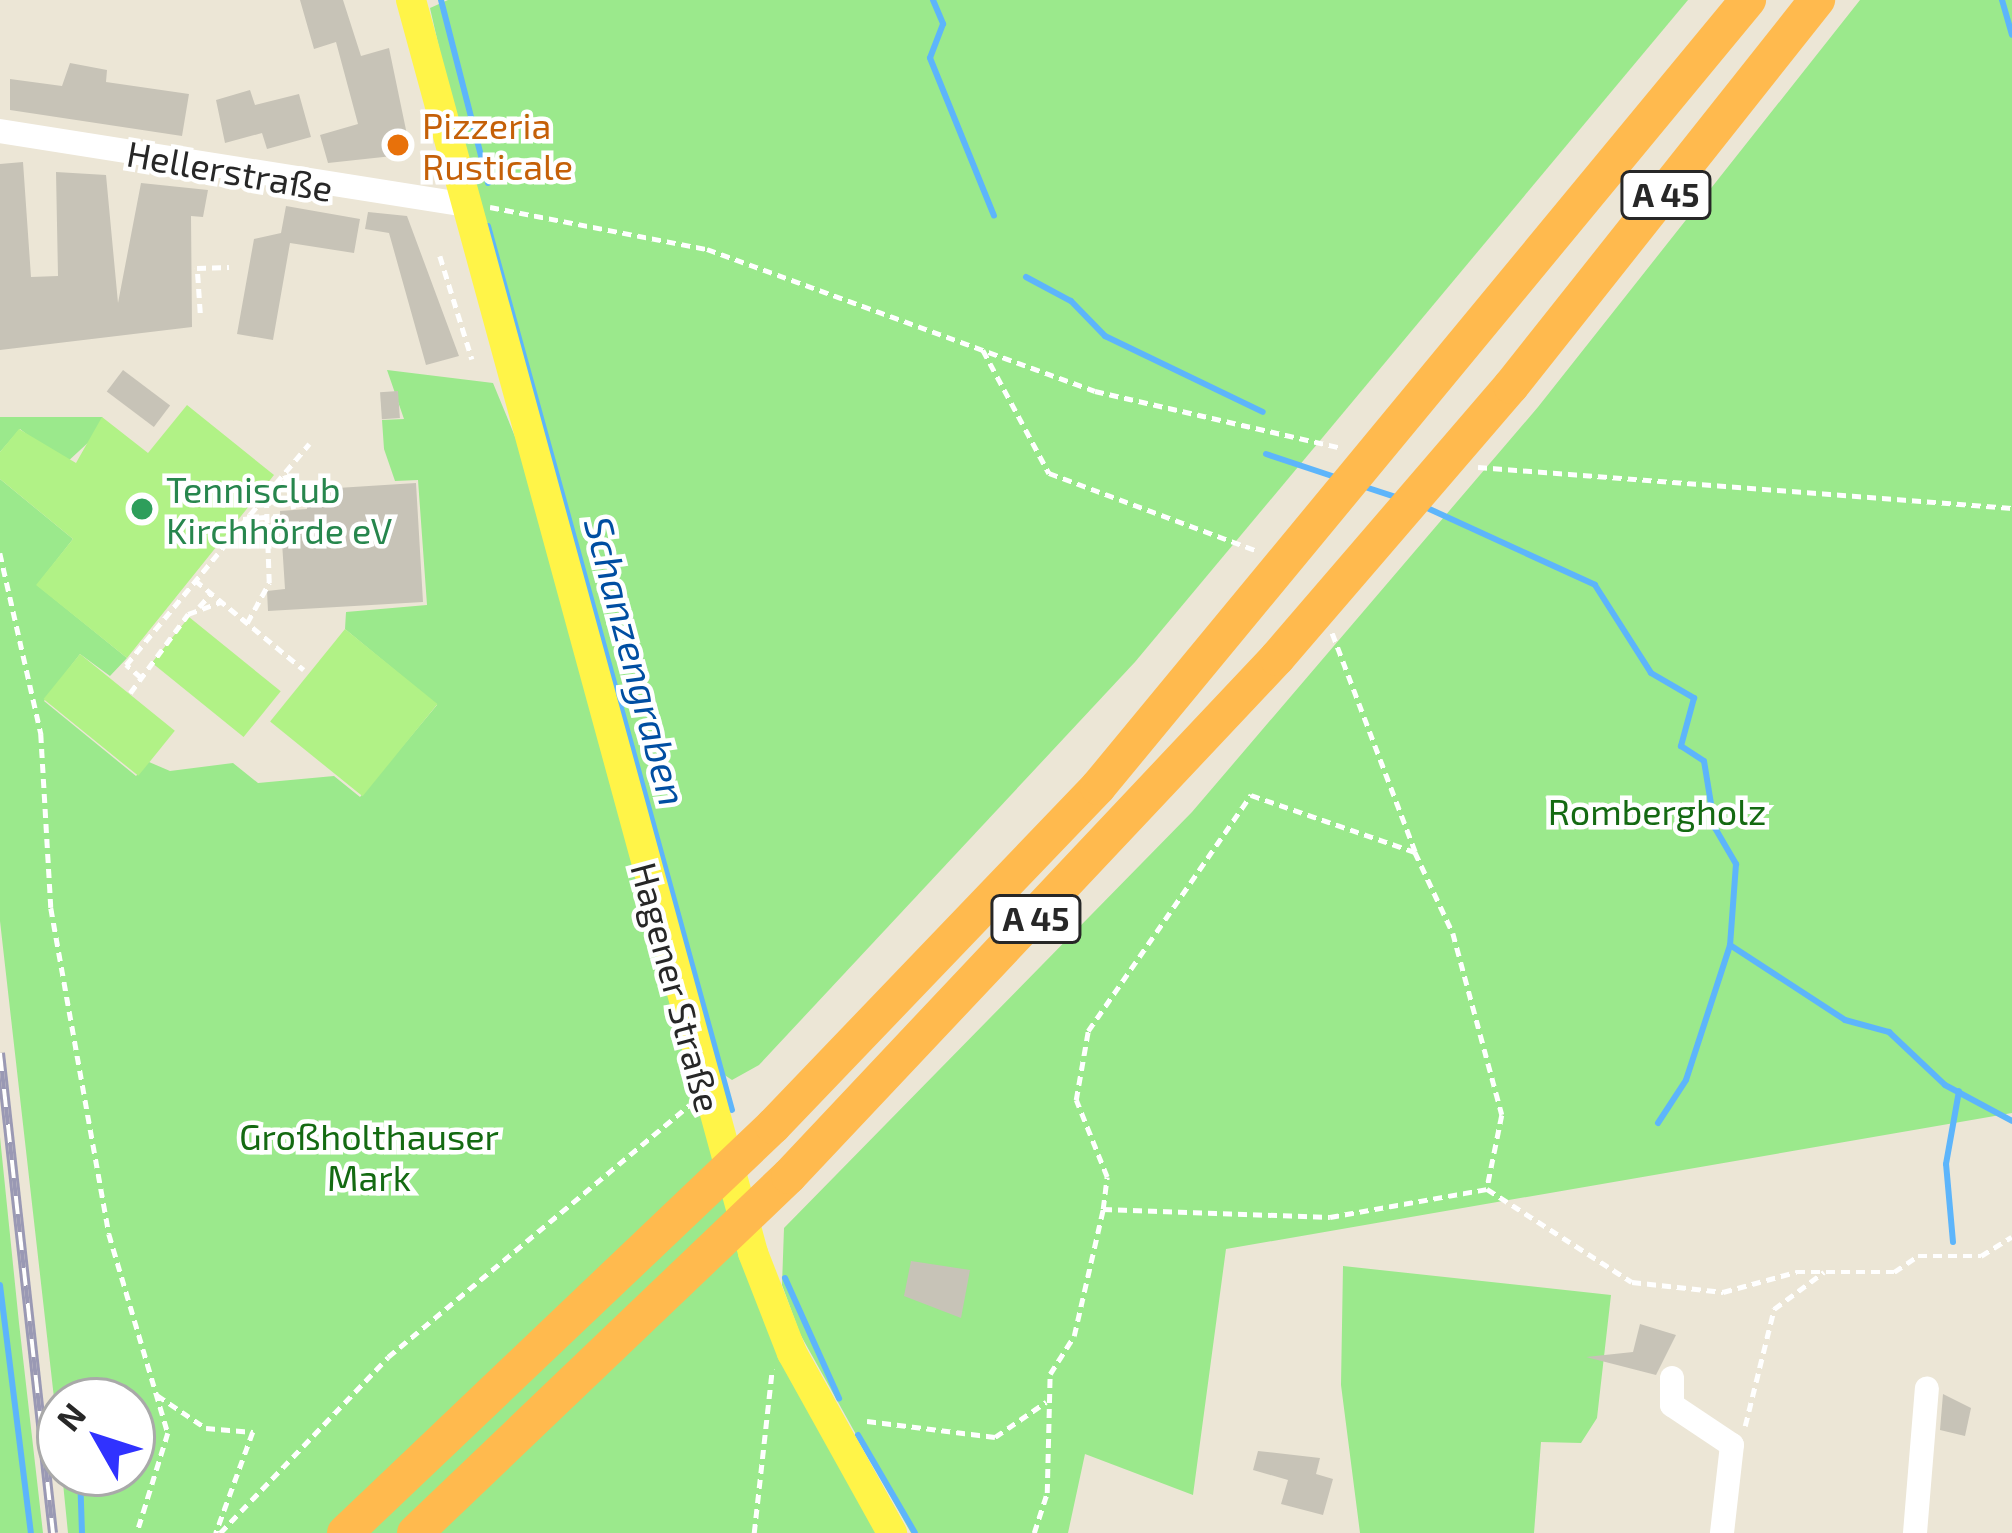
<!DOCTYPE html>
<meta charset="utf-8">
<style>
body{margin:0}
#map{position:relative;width:2012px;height:1533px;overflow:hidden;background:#ece6d6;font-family:"Exo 2",sans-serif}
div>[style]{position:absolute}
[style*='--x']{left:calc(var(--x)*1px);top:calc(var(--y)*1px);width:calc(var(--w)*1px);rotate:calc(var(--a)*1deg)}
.green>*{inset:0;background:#9be98c}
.pitch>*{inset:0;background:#b1f286;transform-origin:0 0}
.stream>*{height:6px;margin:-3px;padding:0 3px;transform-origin:3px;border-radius:3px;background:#5db5fb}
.building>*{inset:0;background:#c7c3b7;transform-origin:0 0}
.path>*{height:4.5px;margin-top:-2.25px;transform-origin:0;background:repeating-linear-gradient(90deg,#fff 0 9px,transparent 0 15px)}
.minor>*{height:24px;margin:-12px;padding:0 12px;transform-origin:12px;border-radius:12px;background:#fff}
.major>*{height:30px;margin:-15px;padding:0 15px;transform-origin:15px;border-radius:15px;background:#fff448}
.highway>*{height:36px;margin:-18px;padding:0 18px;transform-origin:18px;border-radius:18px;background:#ffba4e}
.rail>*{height:10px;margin-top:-5px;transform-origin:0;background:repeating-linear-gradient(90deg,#fff 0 18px,#9a99b4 0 36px);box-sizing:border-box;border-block:3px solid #9a99b4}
.dots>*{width:33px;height:33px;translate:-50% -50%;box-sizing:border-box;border:6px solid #fff;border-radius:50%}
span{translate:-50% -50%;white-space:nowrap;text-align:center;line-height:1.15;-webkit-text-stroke:9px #fff;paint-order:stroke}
.shield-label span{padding:3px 9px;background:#fff;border:3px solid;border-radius:9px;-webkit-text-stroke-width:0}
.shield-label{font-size:33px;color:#272727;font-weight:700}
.food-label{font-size:36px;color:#c56008}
.left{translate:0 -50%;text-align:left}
.street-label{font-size:36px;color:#272727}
.leisure-label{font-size:36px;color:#27864d}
.park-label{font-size:36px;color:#146a12}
.water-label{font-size:39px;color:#004ea2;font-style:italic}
.north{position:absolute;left:36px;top:1377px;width:120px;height:120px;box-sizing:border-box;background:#fff;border:3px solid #a9a9a9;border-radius:50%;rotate:309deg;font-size:33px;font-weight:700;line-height:48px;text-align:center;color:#272727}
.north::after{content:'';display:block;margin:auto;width:42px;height:54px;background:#3032ff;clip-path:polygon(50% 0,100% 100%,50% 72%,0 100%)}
</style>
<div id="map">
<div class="green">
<i style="clip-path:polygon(448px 0,1688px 0,1135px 662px,759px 1065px,732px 1080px,717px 1070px,484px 246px,430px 8px)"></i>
<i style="clip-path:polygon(1860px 0,2012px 0,2012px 1113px,1226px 1249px,1193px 1495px,1085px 1454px,1068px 1533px,911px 1533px,800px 1334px,782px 1285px,784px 1228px,1192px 812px,1538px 407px)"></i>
<i style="clip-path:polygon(387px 370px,493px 383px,556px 536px,753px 1253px,892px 1533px,68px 1533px,62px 1473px,132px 1473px,132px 1401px,60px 1401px,60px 1451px,0 921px,0 479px,73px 539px,37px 585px,127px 658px,110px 676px,80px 654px,44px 701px,136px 776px,149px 762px,170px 771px,233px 763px,258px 783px,334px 776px,360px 797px,437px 705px,345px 629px,346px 612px,427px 605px,418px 480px,395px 481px,384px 449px,382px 420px,404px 419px)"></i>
<i style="clip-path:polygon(0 417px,102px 417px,105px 427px,65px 464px,20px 429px,0 452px)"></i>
<i style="clip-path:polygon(0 1137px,19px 1323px,43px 1533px,0 1533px)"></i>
<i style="clip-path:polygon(1343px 1266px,1611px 1295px,1597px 1418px,1581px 1443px,1541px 1442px,1534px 1533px,1360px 1533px,1341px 1385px)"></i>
</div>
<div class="pitch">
<i style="clip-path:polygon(187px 405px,274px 475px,127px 658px,36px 585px,73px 539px,0 479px,0 452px,19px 429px,76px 463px,102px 417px,148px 453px)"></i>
<i style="left:189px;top:617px;width:118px;height:59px;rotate:39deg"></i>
<i style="left:345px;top:629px;width:119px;height:119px;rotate:39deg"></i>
<i style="left:80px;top:654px;width:122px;height:58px;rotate:39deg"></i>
</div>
<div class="stream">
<i style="--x:441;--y:0;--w:189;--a:75.6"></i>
<i style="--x:933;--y:0;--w:26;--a:67"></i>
<i style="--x:943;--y:24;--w:36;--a:111"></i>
<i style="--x:930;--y:58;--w:170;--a:67.9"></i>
<i style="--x:2002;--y:0;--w:36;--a:74"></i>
<i style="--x:488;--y:226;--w:917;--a:74.57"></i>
<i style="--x:1026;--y:277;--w:51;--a:28.1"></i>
<i style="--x:1071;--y:301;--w:49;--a:45.8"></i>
<i style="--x:1105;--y:336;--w:175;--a:25.7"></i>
<i style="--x:1266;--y:454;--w:76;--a:18.4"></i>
<i style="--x:1362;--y:486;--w:35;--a:18"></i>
<i style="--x:1425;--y:507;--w:187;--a:24.6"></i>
<i style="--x:1595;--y:585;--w:104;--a:57.5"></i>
<i style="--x:1651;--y:673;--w:50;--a:30.2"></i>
<i style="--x:1694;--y:698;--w:50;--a:105.2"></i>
<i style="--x:1681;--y:746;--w:27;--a:33"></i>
<i style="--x:1704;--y:761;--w:68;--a:80.7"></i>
<i style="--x:1715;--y:828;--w:42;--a:59.7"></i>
<i style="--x:1736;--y:864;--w:81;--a:94.2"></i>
<i style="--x:1730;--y:945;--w:137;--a:33.1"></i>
<i style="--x:1845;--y:1020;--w:46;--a:15.3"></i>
<i style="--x:1889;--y:1032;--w:77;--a:43.4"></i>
<i style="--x:1945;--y:1085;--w:76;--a:28.2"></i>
<i style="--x:1658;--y:1123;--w:51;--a:-56.9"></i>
<i style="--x:1686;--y:1080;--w:142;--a:-71.9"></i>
<i style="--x:1953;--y:1242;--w:78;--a:-95.1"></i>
<i style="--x:1946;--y:1164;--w:74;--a:-79.9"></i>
<i style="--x:785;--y:1278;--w:132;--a:65.8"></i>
<i style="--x:0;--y:1285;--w:250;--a:82.9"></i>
<i style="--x:858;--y:1435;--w:113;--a:59.8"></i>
<i style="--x:80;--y:1473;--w:60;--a:88.1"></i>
</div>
<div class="building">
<i style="clip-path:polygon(300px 0,343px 0,361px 56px,389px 48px,411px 154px,328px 163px,320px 135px,358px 124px,336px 42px,314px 49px)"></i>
<i style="clip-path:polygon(70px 63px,107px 70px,106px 82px,189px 94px,182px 136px,10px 110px,10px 79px,62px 86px)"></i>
<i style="clip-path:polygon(250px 90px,255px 105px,299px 94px,311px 137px,267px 149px,262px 133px,225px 143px,216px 100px)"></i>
<i style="clip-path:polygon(23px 162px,31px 277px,58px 276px,56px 172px,106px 175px,118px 303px,141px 183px,208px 190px,203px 217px,191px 216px,192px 327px,0 350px,0 164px)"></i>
<i style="clip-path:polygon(286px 206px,360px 219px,354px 253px,290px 243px,273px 340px,237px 334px,254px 239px,281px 233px)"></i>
<i style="clip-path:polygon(368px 212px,407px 216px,459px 356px,426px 365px,389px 233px,365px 229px)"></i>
<i style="left:123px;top:370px;width:59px;height:27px;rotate:37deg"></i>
<i style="left:398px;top:391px;width:27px;height:18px;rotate:86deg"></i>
<i style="clip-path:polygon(416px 483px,423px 602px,268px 611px,267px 591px,285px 589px,280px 511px,307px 509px,306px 490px)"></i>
<i style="clip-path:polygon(911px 1261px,970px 1270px,961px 1318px,904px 1296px)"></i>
<i style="clip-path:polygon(1640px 1324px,1676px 1335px,1656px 1375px,1586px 1357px,1633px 1352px)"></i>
<i style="clip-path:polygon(1943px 1394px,1971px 1408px,1965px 1436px,1940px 1430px)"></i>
<i style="clip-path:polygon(1258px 1451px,1320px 1458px,1316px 1474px,1333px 1479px,1323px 1515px,1281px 1504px,1288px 1480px,1253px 1470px)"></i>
</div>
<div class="path">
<i style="--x:490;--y:207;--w:221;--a:11"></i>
<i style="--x:707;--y:249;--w:413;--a:20.1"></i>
<i style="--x:1095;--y:391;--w:253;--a:13"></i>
<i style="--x:440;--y:256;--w:108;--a:72.7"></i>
<i style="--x:200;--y:313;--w:45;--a:-93.8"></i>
<i style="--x:197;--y:268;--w:32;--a:-2"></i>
<i style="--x:983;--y:350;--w:140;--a:61.8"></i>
<i style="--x:1049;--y:473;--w:220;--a:20.5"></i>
<i style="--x:1478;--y:467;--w:536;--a:4.39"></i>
<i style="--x:285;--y:475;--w:35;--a:75"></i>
<i style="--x:243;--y:519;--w:37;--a:-5"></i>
<i style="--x:0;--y:553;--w:186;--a:77.2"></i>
<i style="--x:41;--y:734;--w:174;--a:86.7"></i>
<i style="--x:51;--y:908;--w:331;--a:79.9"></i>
<i style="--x:109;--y:1234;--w:208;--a:73.5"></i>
<i style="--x:168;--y:1433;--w:105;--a:107.2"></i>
<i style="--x:195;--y:580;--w:141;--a:39.5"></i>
<i style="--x:199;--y:607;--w:18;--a:-49"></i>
<i style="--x:247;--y:623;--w:46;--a:-61.2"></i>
<i style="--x:269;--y:583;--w:88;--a:-92"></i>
<i style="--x:266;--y:495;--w:67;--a:-49.9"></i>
<i style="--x:141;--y:678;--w:20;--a:-139"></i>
<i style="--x:126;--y:665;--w:220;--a:-50.5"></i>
<i style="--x:130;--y:693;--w:98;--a:-53.7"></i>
<i style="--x:188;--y:614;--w:35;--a:-20"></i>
<i style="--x:1415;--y:852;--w:89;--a:64.9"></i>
<i style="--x:1453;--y:933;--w:188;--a:74.9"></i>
<i style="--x:1502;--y:1115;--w:76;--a:101.5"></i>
<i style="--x:1103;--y:1209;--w:32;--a:-83"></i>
<i style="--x:1107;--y:1177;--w:83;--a:-111.9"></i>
<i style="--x:1076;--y:1100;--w:70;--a:-80.1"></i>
<i style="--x:1088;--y:1031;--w:287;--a:-55.4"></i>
<i style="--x:1251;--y:795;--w:174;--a:19.2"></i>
<i style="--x:1415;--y:852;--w:234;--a:-110.8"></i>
<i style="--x:157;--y:1395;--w:59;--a:34"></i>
<i style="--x:206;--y:1428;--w:47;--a:4.9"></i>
<i style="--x:253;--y:1432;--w:108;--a:110.1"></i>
<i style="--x:867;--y:1421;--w:129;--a:7.1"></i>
<i style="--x:995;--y:1437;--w:62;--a:-34.5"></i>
<i style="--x:1745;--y:1426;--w:121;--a:-76.1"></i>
<i style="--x:1774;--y:1309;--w:62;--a:-36.5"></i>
<i style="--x:220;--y:1533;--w:243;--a:-46.3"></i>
<i style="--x:388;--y:1357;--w:393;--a:-39.9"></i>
<i style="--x:754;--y:1533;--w:165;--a:-83.7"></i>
<i style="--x:1034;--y:1533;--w:42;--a:-72"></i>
<i style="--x:1047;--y:1493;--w:119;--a:-88.6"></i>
<i style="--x:1050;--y:1374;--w:45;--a:-57.7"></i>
<i style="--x:1074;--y:1336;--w:130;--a:-77.1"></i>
<i style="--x:1103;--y:1209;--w:227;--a:2"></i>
<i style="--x:1330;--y:1217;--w:159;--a:-10.1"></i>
<i style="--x:1487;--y:1189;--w:172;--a:32.7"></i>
<i style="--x:1632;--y:1282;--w:92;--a:6.3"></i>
<i style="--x:1723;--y:1292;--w:76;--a:-15.3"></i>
<i style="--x:1796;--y:1272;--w:98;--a:0"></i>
<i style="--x:1894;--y:1272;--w:29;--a:-34"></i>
<i style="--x:1918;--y:1256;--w:63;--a:0"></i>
<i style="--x:1981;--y:1256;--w:36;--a:-32"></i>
</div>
<div class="minor">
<i style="--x:0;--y:131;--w:467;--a:9"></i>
<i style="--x:1672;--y:1378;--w:27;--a:90"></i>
<i style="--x:1672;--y:1405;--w:72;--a:33.7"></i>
<i style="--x:1732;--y:1445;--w:89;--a:96.5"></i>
<i style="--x:1915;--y:1533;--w:145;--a:-85.3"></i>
</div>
<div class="major">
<i style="--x:411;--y:0;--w:1299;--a:74.73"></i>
<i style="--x:753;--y:1253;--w:107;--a:68.7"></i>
<i style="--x:792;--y:1353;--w:206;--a:60.9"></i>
</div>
<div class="highway">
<i style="--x:345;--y:1533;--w:591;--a:-43.56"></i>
<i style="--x:773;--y:1126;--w:470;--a:-46.2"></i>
<i style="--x:1098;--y:787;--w:1021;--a:-50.45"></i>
<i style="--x:415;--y:1533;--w:517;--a:-43.67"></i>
<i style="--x:789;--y:1176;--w:712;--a:-46.71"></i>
<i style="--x:1277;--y:658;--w:359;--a:-49.3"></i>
<i style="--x:1511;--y:386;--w:493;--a:-51.6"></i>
</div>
<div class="rail">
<i style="--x:0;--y:1053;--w:483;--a:83.7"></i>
</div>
<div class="dots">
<i style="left:398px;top:145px;background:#e8710a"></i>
<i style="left:142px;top:509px;background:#2e9e5b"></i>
</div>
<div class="shield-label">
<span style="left:1666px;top:195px">A 45</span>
<span style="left:1036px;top:919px">A 45</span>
</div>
<div class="food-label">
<span class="left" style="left:422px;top:145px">Pizzeria<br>Rusticale</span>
</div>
<div class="street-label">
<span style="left:230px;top:170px;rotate:10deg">Hellerstraße</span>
<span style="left:677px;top:987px;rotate:75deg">Hagener Straße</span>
</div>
<div class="leisure-label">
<span class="left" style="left:166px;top:509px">Tennisclub<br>Kirchhörde eV</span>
</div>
<div class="park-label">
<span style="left:1657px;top:811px">Rombergholz</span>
<span style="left:369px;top:1156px">Großholthauser<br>Mark</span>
</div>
<div class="water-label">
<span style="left:636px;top:661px;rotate:75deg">Schanzengraben</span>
</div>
<div class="north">N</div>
</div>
